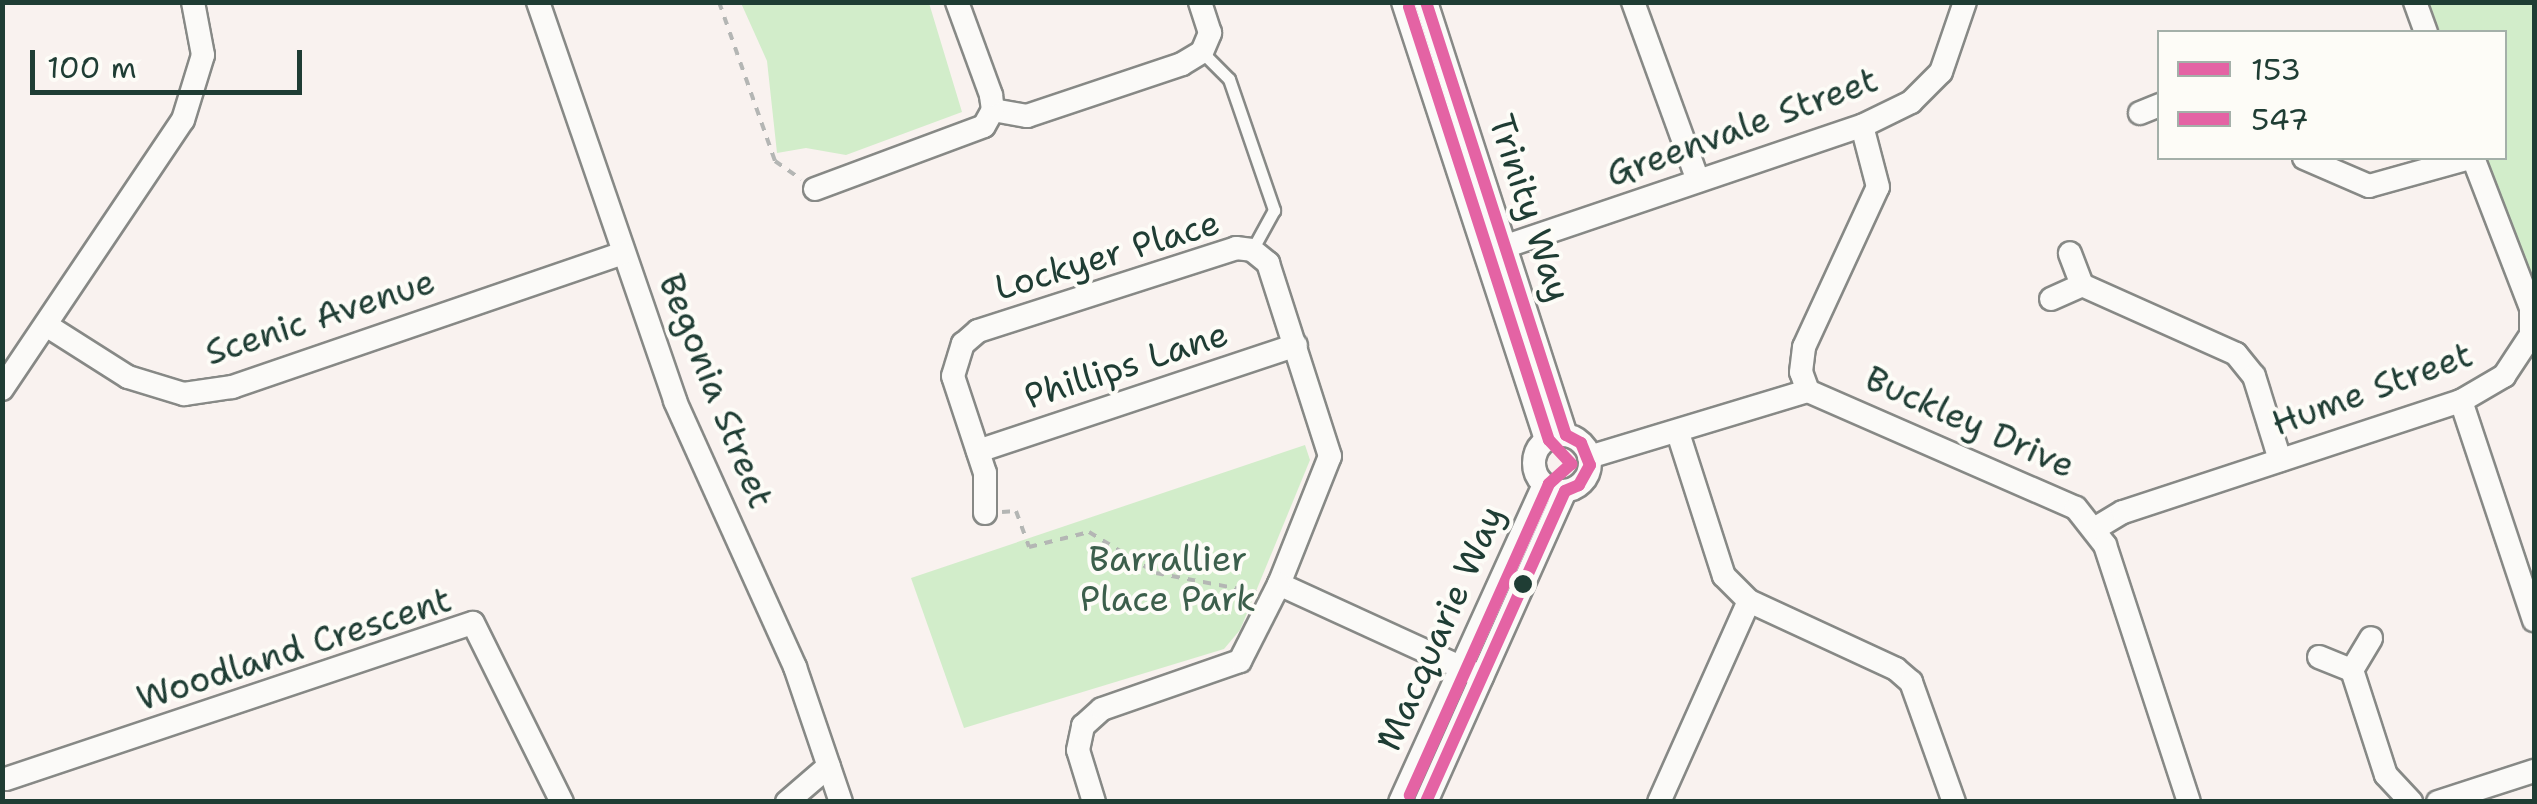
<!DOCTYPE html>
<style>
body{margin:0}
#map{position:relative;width:2537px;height:804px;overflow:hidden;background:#f9f2ef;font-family:"Shantell Sans",sans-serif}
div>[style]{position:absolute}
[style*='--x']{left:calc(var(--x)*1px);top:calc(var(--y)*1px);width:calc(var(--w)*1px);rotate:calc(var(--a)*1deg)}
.green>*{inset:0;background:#d2edca}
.path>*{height:4px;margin-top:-2px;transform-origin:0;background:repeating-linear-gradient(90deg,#b4b6b4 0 8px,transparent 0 16px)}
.roads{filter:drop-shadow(2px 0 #878986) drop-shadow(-2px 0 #878986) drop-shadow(0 2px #878986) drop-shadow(0 -2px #878986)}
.service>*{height:11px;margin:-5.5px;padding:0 5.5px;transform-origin:5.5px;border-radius:5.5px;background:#fbfaf8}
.minor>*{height:22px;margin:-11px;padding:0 11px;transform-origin:11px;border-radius:11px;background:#fbfaf8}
.minor>.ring{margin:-11px;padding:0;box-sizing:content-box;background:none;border:22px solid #fbfaf8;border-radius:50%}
.bus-1>*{height:12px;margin:-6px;padding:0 6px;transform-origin:6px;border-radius:6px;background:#e463a4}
.bus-2>*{height:12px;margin:-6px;padding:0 6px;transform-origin:6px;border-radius:6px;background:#e463a4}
.dots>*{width:28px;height:28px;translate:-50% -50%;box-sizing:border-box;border:5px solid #fdfcf7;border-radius:50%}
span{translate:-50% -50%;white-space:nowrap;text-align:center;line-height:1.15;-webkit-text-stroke:8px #fdfcf7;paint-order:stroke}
.street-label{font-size:35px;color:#1f3d34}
.park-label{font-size:35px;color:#3c5f4c}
.frame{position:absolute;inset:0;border:5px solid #1f3d34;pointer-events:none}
.legend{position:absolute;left:2157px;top:30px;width:350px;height:130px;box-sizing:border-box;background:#fdfcf7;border:2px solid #a4b0a9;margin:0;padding:12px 18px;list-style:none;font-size:30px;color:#1f3d34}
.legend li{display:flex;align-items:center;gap:20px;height:50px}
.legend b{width:50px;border:2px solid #a4b0a9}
.scale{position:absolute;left:30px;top:50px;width:272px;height:45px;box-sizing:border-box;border:5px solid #1f3d34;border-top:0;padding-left:12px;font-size:30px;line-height:35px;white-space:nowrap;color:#1f3d34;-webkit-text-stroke:8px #fdfcf7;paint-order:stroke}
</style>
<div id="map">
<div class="green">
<i style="clip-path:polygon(741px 3px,929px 3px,962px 112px,846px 155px,806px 148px,777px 153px,767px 61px)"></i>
<i style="clip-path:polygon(2427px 3px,2534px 3px,2534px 286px,2486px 158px,2504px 158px,2504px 32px,2438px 32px)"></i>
<i style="clip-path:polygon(1305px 445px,1310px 460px,1240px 630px,1224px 649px,964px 728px,911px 578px)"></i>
</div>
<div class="path">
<i style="--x:719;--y:2;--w:169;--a:70.6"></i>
<i style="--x:775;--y:161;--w:32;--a:35"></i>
<i style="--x:1002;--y:512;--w:14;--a:-4"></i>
<i style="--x:1016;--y:511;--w:38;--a:70"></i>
<i style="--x:1029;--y:547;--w:62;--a:-14"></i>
<i style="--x:1089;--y:532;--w:79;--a:31.5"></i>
<i style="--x:1156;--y:573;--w:102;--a:10.8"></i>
</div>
<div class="roads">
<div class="service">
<i style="--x:1202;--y:52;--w:38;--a:45"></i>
<i style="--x:1229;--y:79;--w:139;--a:71"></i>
<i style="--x:1274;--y:210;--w:46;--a:118.8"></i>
</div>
<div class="minor">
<i style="--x:538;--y:2;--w:422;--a:71"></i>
<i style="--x:675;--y:401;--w:292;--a:65.7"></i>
<i style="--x:795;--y:667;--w:143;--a:71.2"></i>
<i style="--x:1403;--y:2;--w:461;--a:71.9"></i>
<i style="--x:1426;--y:2;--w:455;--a:72.1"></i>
<i style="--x:1633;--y:2;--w:190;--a:70"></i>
<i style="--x:2415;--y:2;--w:32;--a:70"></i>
<i style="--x:993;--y:110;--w:35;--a:10"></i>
<i style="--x:1027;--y:116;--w:163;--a:-18.5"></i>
<i style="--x:1182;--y:64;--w:23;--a:-31"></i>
<i style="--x:1202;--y:52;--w:21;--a:-67"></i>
<i style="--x:1210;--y:33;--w:33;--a:-108"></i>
<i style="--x:2140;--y:113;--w:22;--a:-22"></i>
<i style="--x:2304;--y:158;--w:71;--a:23.3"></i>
<i style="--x:2369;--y:186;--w:104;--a:-15.6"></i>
<i style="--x:815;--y:189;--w:180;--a:-20.4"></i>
<i style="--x:984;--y:126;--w:18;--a:-61"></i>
<i style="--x:993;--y:110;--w:15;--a:-98"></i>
<i style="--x:991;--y:95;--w:99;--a:-110.1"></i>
<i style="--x:1486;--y:253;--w:397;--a:-18.7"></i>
<i style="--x:1862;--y:126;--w:55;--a:-26.1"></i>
<i style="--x:1911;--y:102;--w:42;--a:-45"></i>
<i style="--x:1941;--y:72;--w:74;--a:-71.1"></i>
<i style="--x:2082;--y:285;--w:169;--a:24.1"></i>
<i style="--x:2236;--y:354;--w:28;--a:51"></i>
<i style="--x:2254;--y:376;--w:88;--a:72.8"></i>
<i style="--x:2051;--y:299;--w:34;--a:-24"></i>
<i style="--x:2082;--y:285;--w:34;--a:-111"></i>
<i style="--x:46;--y:325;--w:97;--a:32.4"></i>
<i style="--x:128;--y:377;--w:59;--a:16.9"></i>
<i style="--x:184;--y:394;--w:49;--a:-8.3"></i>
<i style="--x:232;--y:387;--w:413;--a:-18.9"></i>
<i style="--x:2;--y:389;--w:324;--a:-56.1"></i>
<i style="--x:183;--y:120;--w:68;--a:-72.9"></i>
<i style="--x:203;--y:55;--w:54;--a:-100.7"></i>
<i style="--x:1808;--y:391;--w:20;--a:-110"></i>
<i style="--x:1801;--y:372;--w:25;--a:-83"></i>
<i style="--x:1804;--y:347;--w:176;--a:-65.2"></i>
<i style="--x:1878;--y:187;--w:63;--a:-104.7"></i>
<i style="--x:2461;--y:401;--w:231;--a:71.6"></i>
<i style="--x:1678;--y:433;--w:150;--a:72.2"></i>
<i style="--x:1724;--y:576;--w:35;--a:45"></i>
<i class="ring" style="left:1534px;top:435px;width:34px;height:34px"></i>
<i style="--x:978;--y:451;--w:335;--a:-18.4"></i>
<i style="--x:1589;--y:457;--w:229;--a:-16.8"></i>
<i style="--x:1808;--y:391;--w:292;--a:23.6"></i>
<i style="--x:2076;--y:508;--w:47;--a:51.9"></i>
<i style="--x:2105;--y:545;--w:270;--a:71.9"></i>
<i style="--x:985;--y:513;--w:40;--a:-90"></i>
<i style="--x:985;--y:473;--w:102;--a:-108.3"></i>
<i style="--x:953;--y:376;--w:34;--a:-73"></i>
<i style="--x:963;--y:344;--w:20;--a:-41"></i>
<i style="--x:978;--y:331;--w:271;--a:-17.8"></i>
<i style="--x:1236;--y:248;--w:16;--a:7"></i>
<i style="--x:1252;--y:250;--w:21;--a:39"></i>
<i style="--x:1268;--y:263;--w:203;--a:72.2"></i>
<i style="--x:1330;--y:456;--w:138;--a:111.7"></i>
<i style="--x:1279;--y:584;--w:223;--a:24.6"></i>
<i style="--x:2096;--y:528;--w:31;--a:-31"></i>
<i style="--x:2123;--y:512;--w:356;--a:-18.2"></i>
<i style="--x:2461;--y:401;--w:50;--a:-30.2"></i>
<i style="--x:2504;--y:376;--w:49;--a:-56.6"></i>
<i style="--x:2531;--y:335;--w:27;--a:-90"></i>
<i style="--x:2531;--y:308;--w:161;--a:-111.1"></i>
<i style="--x:2319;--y:657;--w:35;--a:22"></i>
<i style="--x:2352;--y:670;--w:37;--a:-59"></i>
<i style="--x:2352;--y:670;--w:110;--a:72.1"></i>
<i style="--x:2386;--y:775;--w:37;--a:47"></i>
<i style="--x:6;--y:779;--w:492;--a:-18.5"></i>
<i style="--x:473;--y:623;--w:200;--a:63.6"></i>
<i style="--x:787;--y:802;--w:55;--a:-40.6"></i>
<i style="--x:1094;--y:802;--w:54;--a:-107.1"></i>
<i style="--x:1078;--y:750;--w:25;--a:-78"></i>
<i style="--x:1083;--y:726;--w:25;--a:-42"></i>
<i style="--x:1102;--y:709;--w:146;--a:-19.2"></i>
<i style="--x:1240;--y:661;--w:86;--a:-63.1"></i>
<i style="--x:1400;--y:802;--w:349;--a:-65.6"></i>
<i style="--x:1426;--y:802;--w:341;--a:-65.9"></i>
<i style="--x:1659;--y:802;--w:220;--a:-65.9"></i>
<i style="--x:1749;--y:601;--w:162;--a:24.8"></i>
<i style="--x:1896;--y:669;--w:20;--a:41"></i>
<i style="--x:1911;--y:682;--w:127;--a:70.3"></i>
<i style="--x:2438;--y:802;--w:101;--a:-17.9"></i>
</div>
</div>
<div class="bus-1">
<i style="--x:1426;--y:2;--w:455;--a:72.1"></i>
<i style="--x:1566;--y:435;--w:17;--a:28"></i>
<i style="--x:1581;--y:443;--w:24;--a:68"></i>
<i style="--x:1590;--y:465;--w:23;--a:119"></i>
<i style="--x:1579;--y:485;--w:15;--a:157"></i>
<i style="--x:1565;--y:491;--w:341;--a:114.1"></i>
</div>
<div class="bus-2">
<i style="--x:1409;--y:7;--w:455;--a:72.1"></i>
<i style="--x:1549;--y:440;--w:33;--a:47"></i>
<i style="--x:1571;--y:464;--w:30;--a:138"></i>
<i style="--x:1549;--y:484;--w:341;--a:114.1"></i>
</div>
<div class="dots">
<i style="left:1523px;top:584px;background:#1f3d34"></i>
</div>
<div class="street-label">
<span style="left:1742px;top:127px;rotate:-20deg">Greenvale Street</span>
<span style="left:1530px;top:208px;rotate:72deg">Trinity Way</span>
<span style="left:1107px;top:255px;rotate:-17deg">Lockyer Place</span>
<span style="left:320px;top:317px;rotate:-18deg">Scenic Avenue</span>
<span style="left:1126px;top:365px;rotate:-18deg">Phillips Lane</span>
<span style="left:2372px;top:389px;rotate:-20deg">Hume Street</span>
<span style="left:716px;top:391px;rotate:68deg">Begonia Street</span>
<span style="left:1970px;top:422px;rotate:24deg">Buckley Drive</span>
<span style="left:1440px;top:628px;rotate:-66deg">Macquarie Way</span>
<span style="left:294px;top:649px;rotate:-18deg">Woodland Crescent</span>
</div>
<div class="park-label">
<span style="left:1168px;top:579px">Barrallier<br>Place Park</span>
</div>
<div class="frame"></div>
<ul class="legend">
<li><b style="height:12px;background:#e463a4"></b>153</li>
<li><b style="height:12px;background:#e463a4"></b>547</li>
</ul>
<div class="scale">100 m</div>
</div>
